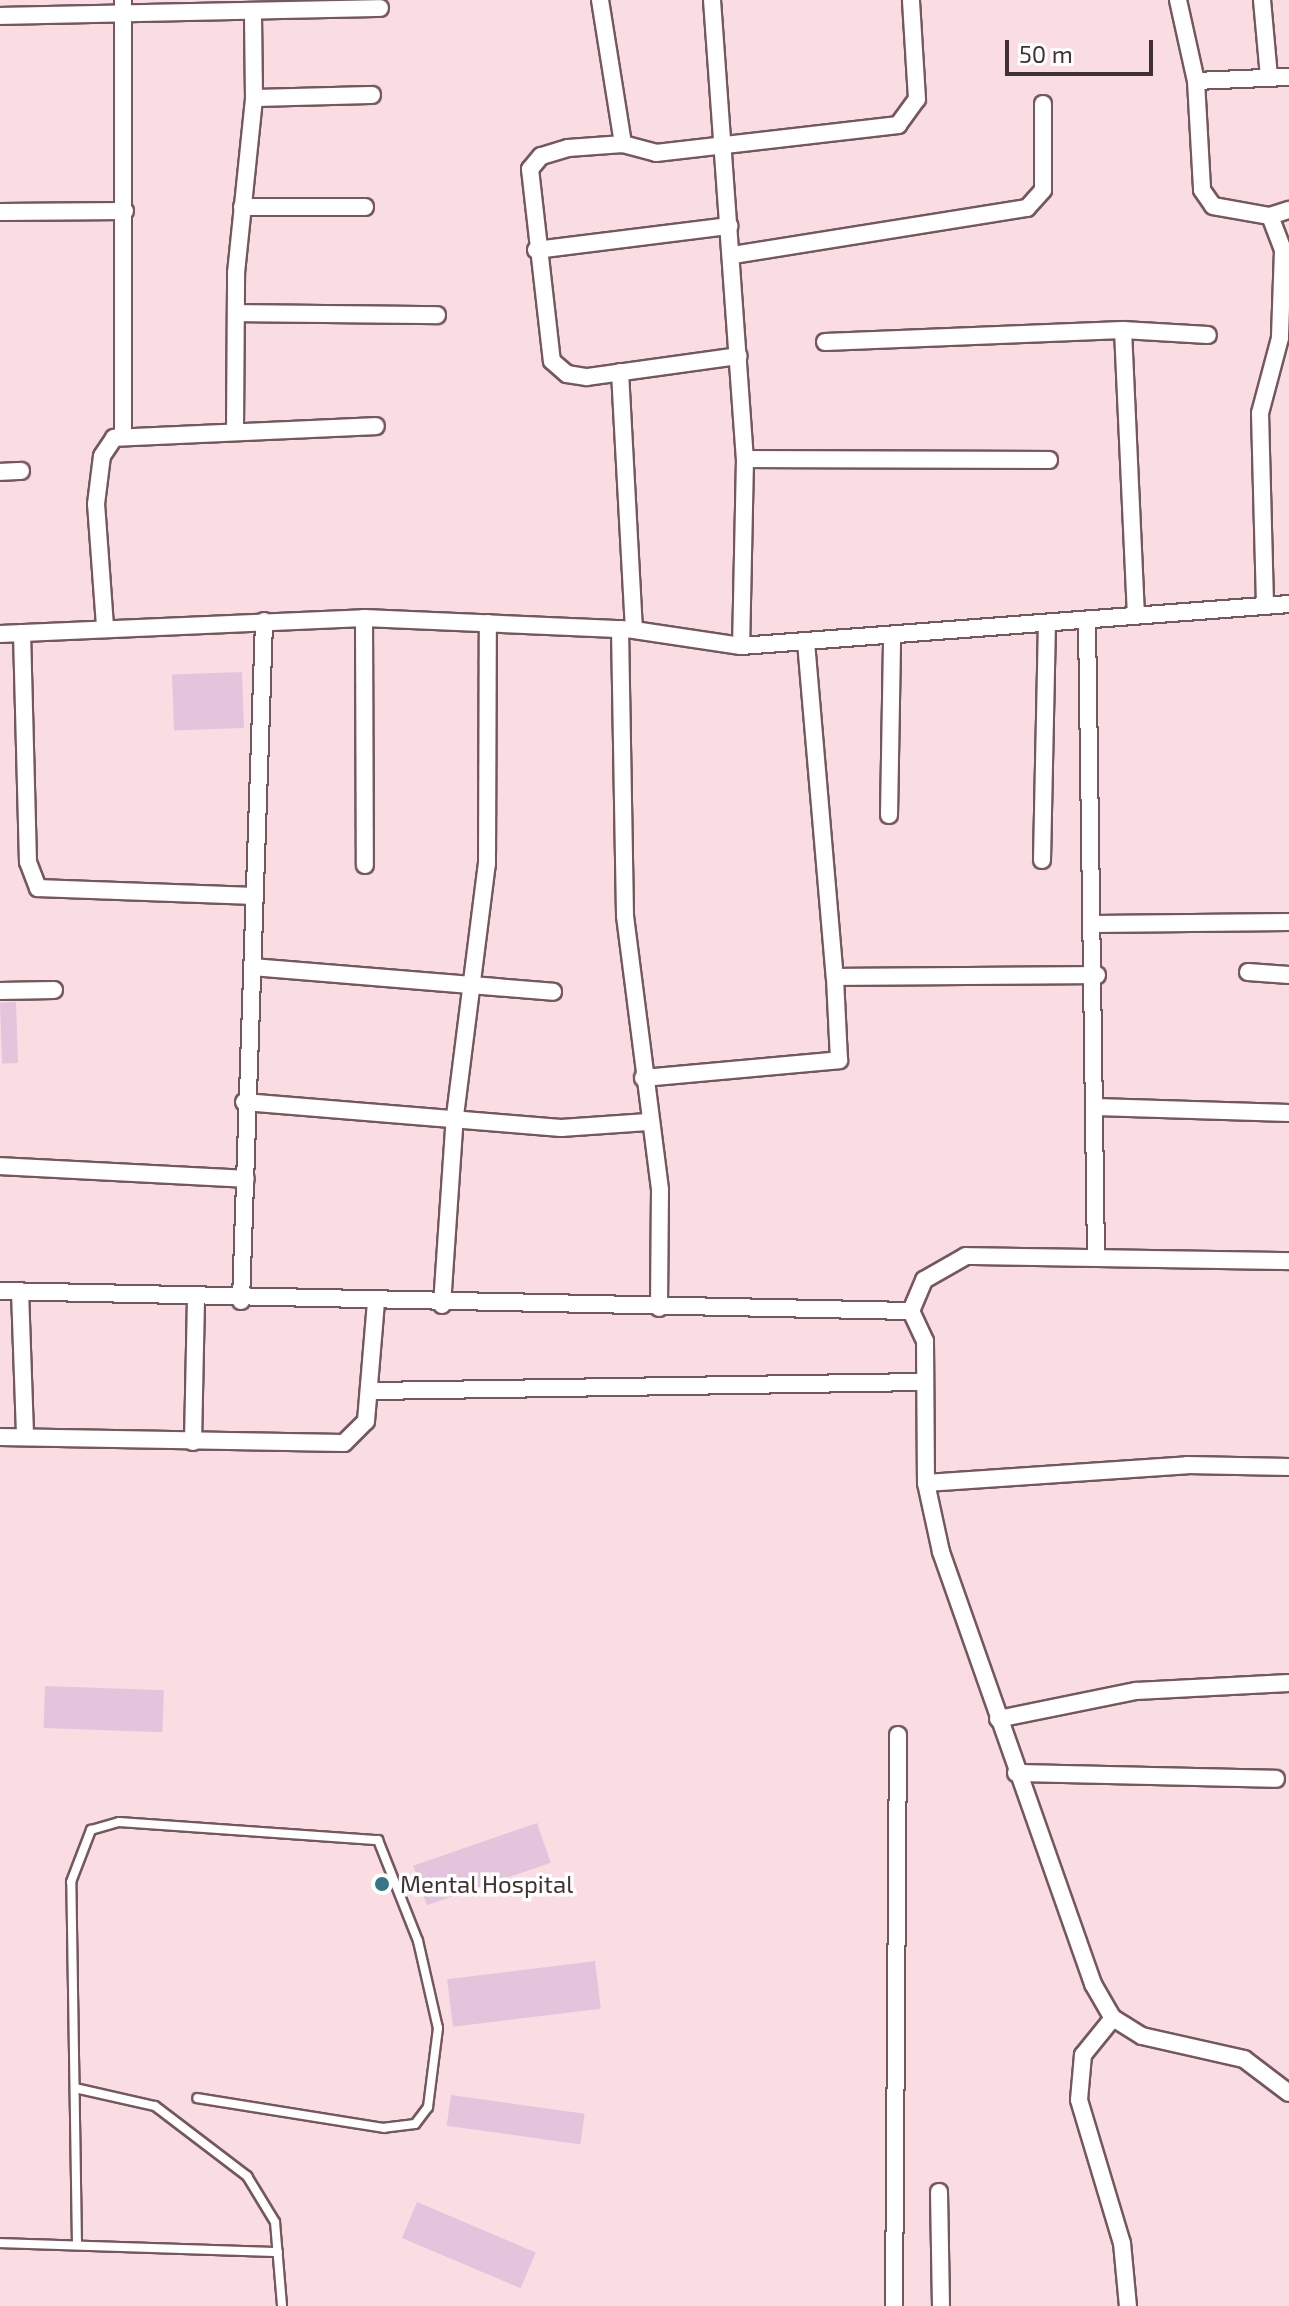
<!DOCTYPE html>
<style>
body{margin:0}
#map{position:relative;width:1289px;height:2306px;overflow:hidden;background:#fadde3;font-family:"Exo 2",sans-serif}
div>[style]{position:absolute}
[style*='--x']{left:calc(var(--x)*1px);top:calc(var(--y)*1px);width:calc(var(--w)*1px);rotate:calc(var(--a)*1deg)}
.building>*{inset:0;background:#e3c4dc;transform-origin:0 0}
.roads{filter:drop-shadow(2px 0 #75575e) drop-shadow(-2px 0 #75575e) drop-shadow(0 2px #75575e) drop-shadow(0 -2px #75575e)}
.service>*{height:8px;margin:-4px;padding:0 4px;transform-origin:4px;border-radius:4px;background:#fff}
.minor>*{height:16px;margin:-8px;padding:0 8px;transform-origin:8px;border-radius:8px;background:#fff}
.dots>*{width:22px;height:22px;translate:-50% -50%;box-sizing:border-box;border:4px solid #fff;border-radius:50%}
span{translate:-50% -50%;white-space:nowrap;text-align:center;line-height:1.15;-webkit-text-stroke:7px #fff;paint-order:stroke}
.poi-label{font-size:24px;color:#3f3134}
.left{translate:0 -50%;text-align:left}
.scale{position:absolute;left:1005px;top:40px;width:148px;height:36px;box-sizing:border-box;border:4px solid #3f3134;border-top:0;padding-left:10px;font-size:24px;line-height:28px;white-space:nowrap;color:#3f3134;-webkit-text-stroke:6px #fff;paint-order:stroke}
</style>
<div id="map">
<div class="building">
<i style="left:242px;top:672px;width:56px;height:70px;rotate:88deg"></i>
<i style="left:16px;top:1002px;width:61px;height:16px;rotate:88deg"></i>
<i style="left:45px;top:1686px;width:119px;height:42px;rotate:2deg"></i>
<i style="left:537px;top:1823px;width:42px;height:131px;rotate:71deg"></i>
<i style="left:595px;top:1961px;width:48px;height:149px;rotate:83deg"></i>
<i style="left:451px;top:2095px;width:135px;height:31px;rotate:8deg"></i>
<i style="left:417px;top:2202px;width:129px;height:39px;rotate:23deg"></i>
</div>
<div class="roads">
<div class="service">
<i style="--x:75;--y:2088;--w:82;--a:12.7"></i>
<i style="--x:155;--y:2106;--w:116;--a:37.3"></i>
<i style="--x:247;--y:2176;--w:54;--a:58.7"></i>
<i style="--x:275;--y:2222;--w:84;--a:85.2"></i>
<i style="--x:0;--y:2243;--w:278;--a:1.9"></i>
<i style="--x:77;--y:2245;--w:363;--a:-90.9"></i>
<i style="--x:71;--y:1882;--w:56;--a:-69"></i>
<i style="--x:91;--y:1830;--w:29;--a:-16"></i>
<i style="--x:119;--y:1822;--w:260;--a:4"></i>
<i style="--x:378;--y:1840;--w:109;--a:68.4"></i>
<i style="--x:418;--y:1941;--w:89;--a:77.1"></i>
<i style="--x:438;--y:2028;--w:80;--a:97.2"></i>
<i style="--x:428;--y:2107;--w:21;--a:127"></i>
<i style="--x:415;--y:2124;--w:31;--a:173"></i>
<i style="--x:384;--y:2128;--w:189;--a:-170.9"></i>
</div>
<div class="minor">
<i style="--x:123;--y:0;--w:434;--a:90"></i>
<i style="--x:600;--y:0;--w:146;--a:80.9"></i>
<i style="--x:623;--y:144;--w:34;--a:15"></i>
<i style="--x:656;--y:153;--w:244;--a:-6.6"></i>
<i style="--x:898;--y:125;--w:32;--a:-54"></i>
<i style="--x:917;--y:99;--w:99;--a:-93.5"></i>
<i style="--x:712;--y:0;--w:460;--a:85.9"></i>
<i style="--x:745;--y:459;--w:187;--a:91.2"></i>
<i style="--x:1178;--y:0;--w:83;--a:77.5"></i>
<i style="--x:1196;--y:81;--w:109;--a:86.8"></i>
<i style="--x:1202;--y:190;--w:19;--a:55"></i>
<i style="--x:1213;--y:206;--w:58;--a:10"></i>
<i style="--x:1270;--y:216;--w:36;--a:69"></i>
<i style="--x:1283;--y:250;--w:88;--a:92"></i>
<i style="--x:1280;--y:338;--w:78;--a:104.9"></i>
<i style="--x:1260;--y:413;--w:192;--a:88.5"></i>
<i style="--x:1262;--y:0;--w:77;--a:84.8"></i>
<i style="--x:0;--y:16;--w:380;--a:-1.2"></i>
<i style="--x:1196;--y:81;--w:93;--a:-2.5"></i>
<i style="--x:254;--y:98;--w:118;--a:-1.5"></i>
<i style="--x:623;--y:144;--w:55;--a:175.8"></i>
<i style="--x:568;--y:148;--w:28;--a:163"></i>
<i style="--x:541;--y:156;--w:17;--a:130"></i>
<i style="--x:530;--y:169;--w:193;--a:83.5"></i>
<i style="--x:552;--y:361;--w:20;--a:41"></i>
<i style="--x:567;--y:374;--w:20;--a:9"></i>
<i style="--x:587;--y:377;--w:153;--a:-7.9"></i>
<i style="--x:242;--y:207;--w:123;--a:0"></i>
<i style="--x:0;--y:212;--w:125;--a:-0.5"></i>
<i style="--x:1270;--y:216;--w:20;--a:-18"></i>
<i style="--x:536;--y:250;--w:195;--a:-7.1"></i>
<i style="--x:733;--y:255;--w:298;--a:-9.1"></i>
<i style="--x:1027;--y:208;--w:24;--a:-48"></i>
<i style="--x:1043;--y:190;--w:86;--a:-90"></i>
<i style="--x:236;--y:313;--w:201;--a:0.6"></i>
<i style="--x:1123;--y:330;--w:281;--a:87.4"></i>
<i style="--x:825;--y:342;--w:298;--a:-2.3"></i>
<i style="--x:1123;--y:330;--w:85;--a:3.4"></i>
<i style="--x:620;--y:372;--w:258;--a:86.9"></i>
<i style="--x:235;--y:430;--w:157;--a:-89.6"></i>
<i style="--x:236;--y:273;--w:176;--a:-84.1"></i>
<i style="--x:254;--y:98;--w:87;--a:-90.7"></i>
<i style="--x:745;--y:459;--w:304;--a:0.2"></i>
<i style="--x:0;--y:472;--w:21;--a:-3"></i>
<i style="--x:364;--y:618;--w:247;--a:89.8"></i>
<i style="--x:1087;--y:621;--w:633;--a:89.19"></i>
<i style="--x:105;--y:626;--w:122;--a:-94.2"></i>
<i style="--x:96;--y:504;--w:48;--a:-82.9"></i>
<i style="--x:102;--y:456;--w:22;--a:-56"></i>
<i style="--x:114;--y:438;--w:262;--a:-2.6"></i>
<i style="--x:620;--y:629;--w:287;--a:89"></i>
<i style="--x:625;--y:916;--w:276;--a:82.7"></i>
<i style="--x:660;--y:1190;--w:118;--a:90.5"></i>
<i style="--x:22;--y:633;--w:229;--a:88.5"></i>
<i style="--x:28;--y:862;--w:28;--a:69"></i>
<i style="--x:38;--y:888;--w:216;--a:2.1"></i>
<i style="--x:0;--y:634;--w:364;--a:-2.5"></i>
<i style="--x:364;--y:618;--w:270;--a:2.5"></i>
<i style="--x:634;--y:630;--w:108;--a:8.5"></i>
<i style="--x:741;--y:646;--w:550;--a:-4.38"></i>
<i style="--x:806;--y:642;--w:336;--a:85.1"></i>
<i style="--x:835;--y:977;--w:262;--a:-0.4"></i>
<i style="--x:889;--y:815;--w:179;--a:-89"></i>
<i style="--x:1042;--y:860;--w:237;--a:-88.8"></i>
<i style="--x:1094;--y:924;--w:195;--a:-0.6"></i>
<i style="--x:252;--y:967;--w:302;--a:4.7"></i>
<i style="--x:1248;--y:972;--w:41;--a:4.2"></i>
<i style="--x:0;--y:991;--w:54;--a:-1.1"></i>
<i style="--x:643;--y:1078;--w:197;--a:-5.2"></i>
<i style="--x:839;--y:1060;--w:83;--a:-92.8"></i>
<i style="--x:244;--y:1102;--w:318;--a:4.7"></i>
<i style="--x:561;--y:1128;--w:87;--a:-3.9"></i>
<i style="--x:1096;--y:1107;--w:193;--a:1.8"></i>
<i style="--x:0;--y:1166;--w:246;--a:3"></i>
<i style="--x:0;--y:1291;--w:911;--a:1.26"></i>
<i style="--x:911;--y:1311;--w:33;--a:65"></i>
<i style="--x:925;--y:1341;--w:142;--a:89.6"></i>
<i style="--x:926;--y:1483;--w:71;--a:77.7"></i>
<i style="--x:941;--y:1552;--w:458;--a:70.6"></i>
<i style="--x:1093;--y:1984;--w:39;--a:60"></i>
<i style="--x:1113;--y:2018;--w:34;--a:32"></i>
<i style="--x:1142;--y:2036;--w:105;--a:12.7"></i>
<i style="--x:1244;--y:2059;--w:56;--a:37.1"></i>
<i style="--x:20;--y:1291;--w:146;--a:88"></i>
<i style="--x:241;--y:1301;--w:680;--a:-88.06"></i>
<i style="--x:442;--y:1305;--w:189;--a:-86.1"></i>
<i style="--x:455;--y:1116;--w:254;--a:-82.8"></i>
<i style="--x:487;--y:864;--w:241;--a:-89.8"></i>
<i style="--x:911;--y:1311;--w:34;--a:-67"></i>
<i style="--x:924;--y:1280;--w:48;--a:-29.7"></i>
<i style="--x:966;--y:1256;--w:323;--a:0.9"></i>
<i style="--x:373;--y:1391;--w:548;--a:-0.94"></i>
<i style="--x:0;--y:1437;--w:344;--a:1"></i>
<i style="--x:344;--y:1443;--w:31;--a:-45"></i>
<i style="--x:366;--y:1421;--w:118;--a:-85.2"></i>
<i style="--x:193;--y:1442;--w:143;--a:-88.8"></i>
<i style="--x:926;--y:1483;--w:262;--a:-3.9"></i>
<i style="--x:1187;--y:1465;--w:102;--a:1.1"></i>
<i style="--x:998;--y:1719;--w:141;--a:-11.5"></i>
<i style="--x:1136;--y:1691;--w:153;--a:-3"></i>
<i style="--x:1016;--y:1773;--w:260;--a:1.3"></i>
<i style="--x:1113;--y:2018;--w:48;--a:129"></i>
<i style="--x:1083;--y:2055;--w:45;--a:95.1"></i>
<i style="--x:1079;--y:2100;--w:149;--a:73.3"></i>
<i style="--x:1122;--y:2243;--w:63;--a:84.6"></i>
<i style="--x:939;--y:2192;--w:114;--a:89"></i>
<i style="--x:894;--y:2306;--w:571;--a:-89.6"></i>
</div>
</div>
<div class="dots">
<i style="left:382px;top:1884px;background:#337786"></i>
</div>
<div class="poi-label">
<span class="left" style="left:400px;top:1884px">Mental Hospital</span>
</div>
<div class="scale">50 m</div>
</div>
